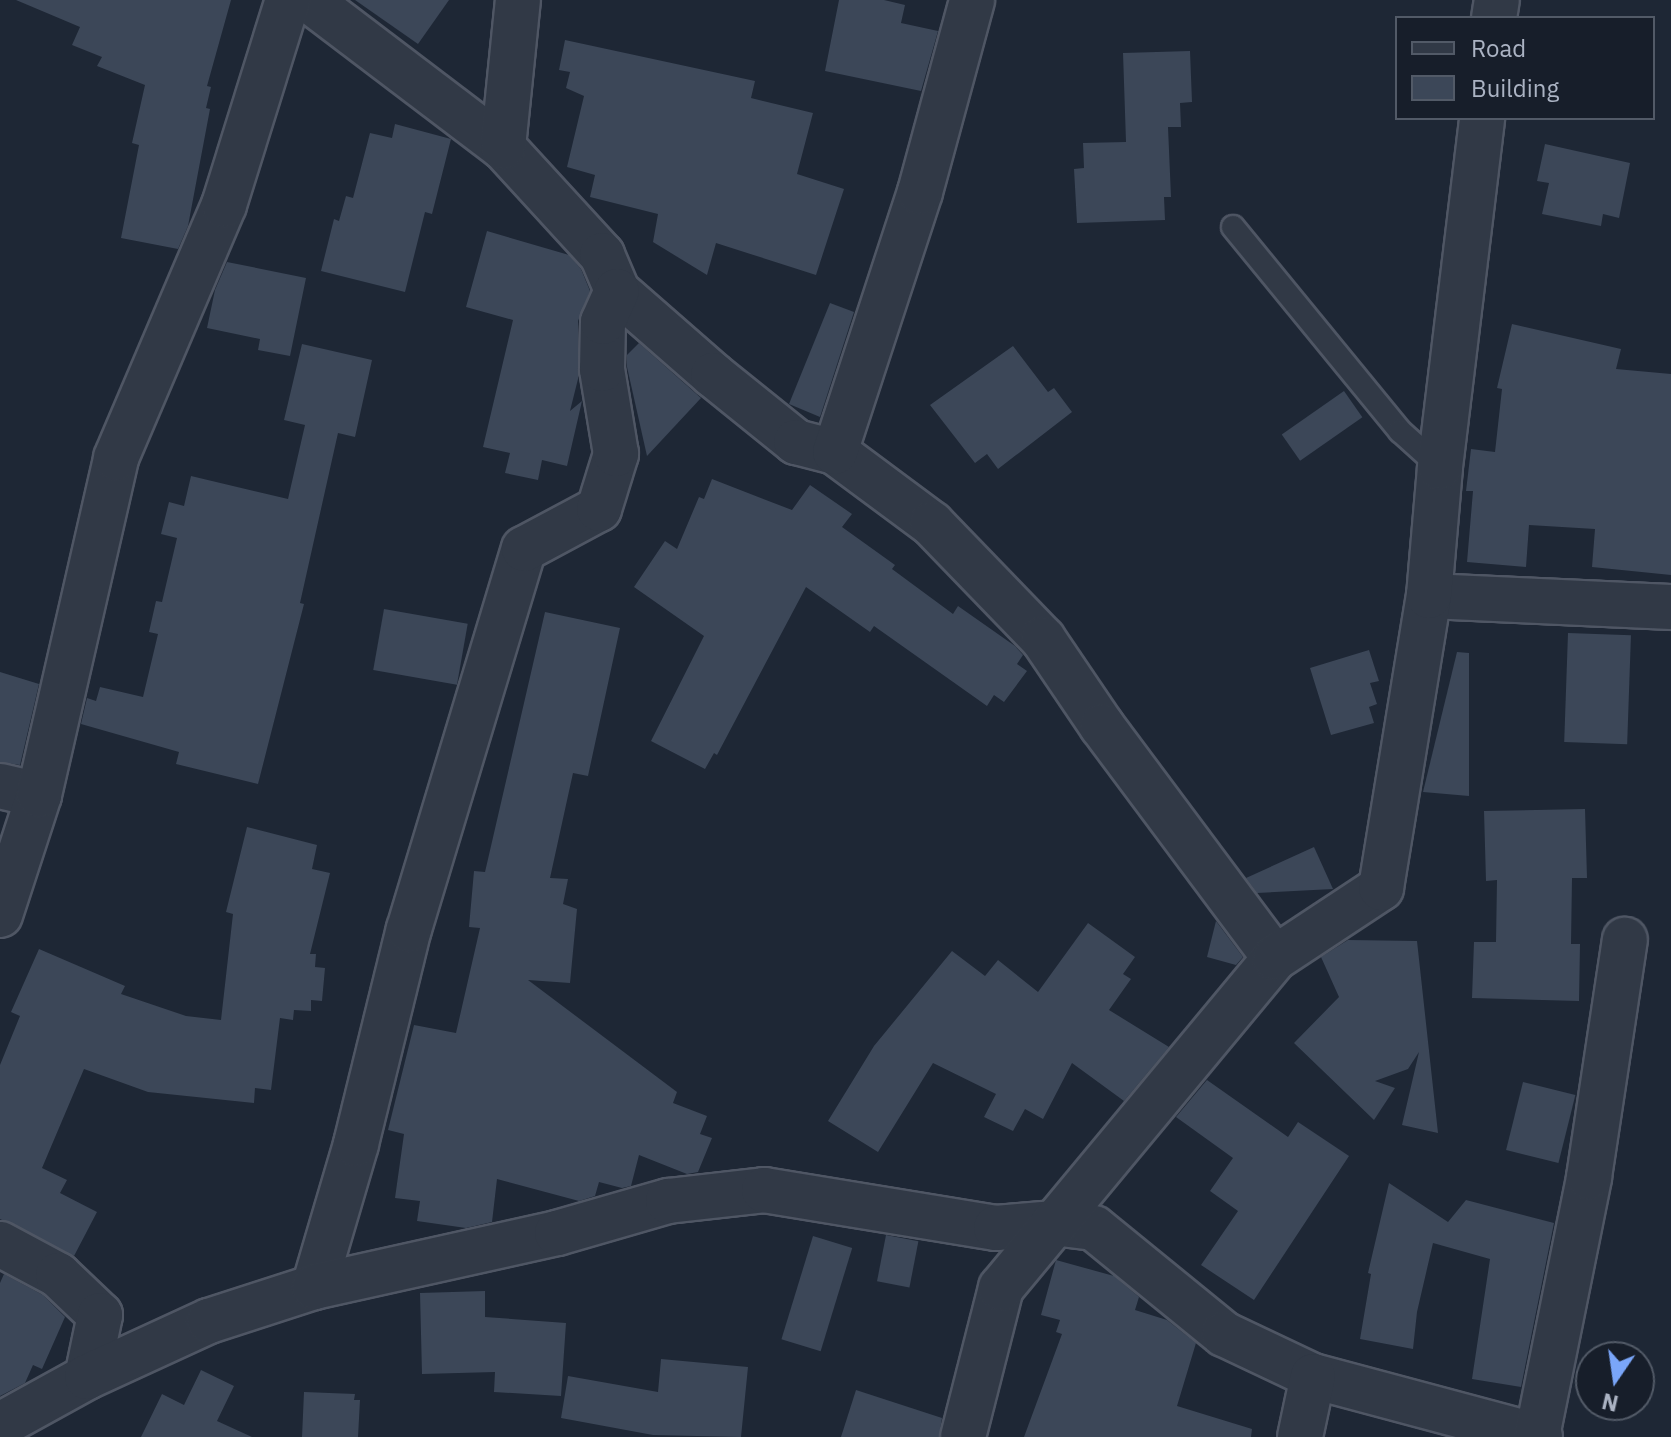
<!DOCTYPE html>
<style>
body{margin:0}
#map{position:relative;width:1671px;height:1437px;overflow:hidden;background:#1e2735;font-family:"IBM Plex Sans",sans-serif}
div>[style]{position:absolute}
[style*='--x']{left:calc(var(--x)*1px);top:calc(var(--y)*1px);width:calc(var(--w)*1px);rotate:calc(var(--a)*1deg)}
.building>*{inset:0;background:#3c4758;transform-origin:0 0}
.roads{filter:drop-shadow(2px 0 #4f5664) drop-shadow(-2px 0 #4f5664) drop-shadow(0 2px #4f5664) drop-shadow(0 -2px #4f5664)}
.lane>*{height:22px;margin:-11px;padding:0 11px;transform-origin:11px;border-radius:11px;background:#313946}
.street>*{height:44px;margin:-22px;padding:0 22px;transform-origin:22px;border-radius:22px;background:#313946}
span{translate:-50% -50%;white-space:nowrap;text-align:center;line-height:1.15;-webkit-text-stroke:8px #171e2a;paint-order:stroke}
.legend{position:absolute;left:1395px;top:16px;width:260px;height:104px;box-sizing:border-box;background:#171e2a;border:2px solid #525a67;margin:0;padding:10px 14px;list-style:none;font-size:24px;color:#abb3c3}
.legend li{display:flex;align-items:center;gap:16px;height:40px}
.legend b{width:40px;border:2px solid #525a67}
.north{position:absolute;left:1575px;top:1341px;width:80px;height:80px;box-sizing:border-box;background:#171e2a;border:2px solid #525a67;border-radius:50%;rotate:193deg;font-size:22px;font-weight:700;line-height:32px;text-align:center;color:#abb3c3}
.north::after{content:'';display:block;margin:auto;width:28px;height:36px;background:#7aa6f9;clip-path:polygon(50% 0,100% 100%,50% 72%,0 100%)}
</style>
<div id="map">
<div class="building">
<i style="clip-path:polygon(16px 0,231px 0,207px 86px,211px 87px,206px 108px,210px 109px,188px 226px,178px 249px,121px 238px,139px 145px,132px 143px,145px 85px,97px 66px,102px 57px,72px 45px,80px 27px)"></i>
<i style="clip-path:polygon(355px 0,449px 0,418px 44px)"></i>
<i style="clip-path:polygon(839px 0,884px 0,905px 5px,901px 23px,938px 31px,921px 91px,825px 71px)"></i>
<i style="clip-path:polygon(565px 40px,755px 81px,751px 98px,813px 113px,797px 174px,844px 189px,816px 275px,716px 243px,707px 275px,653px 242px,658px 214px,590px 197px,595px 175px,567px 167px,584px 96px,566px 88px,570px 72px,559px 70px)"></i>
<i style="clip-path:polygon(1190px 51px,1192px 102px,1180px 103px,1181px 127px,1168px 127px,1171px 197px,1164px 197px,1165px 220px,1077px 223px,1074px 169px,1084px 168px,1083px 143px,1126px 142px,1123px 53px)"></i>
<i style="clip-path:polygon(395px 124px,451px 139px,432px 214px,425px 212px,405px 292px,321px 271px,334px 219px,339px 221px,346px 196px,353px 198px,370px 133px,392px 138px)"></i>
<i style="clip-path:polygon(1545px 144px,1630px 163px,1619px 218px,1603px 214px,1601px 226px,1542px 214px,1549px 183px,1537px 181px)"></i>
<i style="clip-path:polygon(487px 231px,569px 255px,581px 269px,590px 291px,578px 321px,578px 379px,570px 411px,582px 401px,567px 466px,542px 460px,538px 480px,505px 473px,510px 453px,483px 447px,513px 320px,466px 307px)"></i>
<i style="clip-path:polygon(227px 262px,306px 278px,290px 356px,258px 350px,260px 339px,207px 328px,215px 290px)"></i>
<i style="clip-path:polygon(830px 303px,854px 312px,820px 417px,789px 404px)"></i>
<i style="clip-path:polygon(1512px 324px,1621px 349px,1616px 369px,1671px 374px,1671px 575px,1592px 567px,1595px 529px,1529px 525px,1526px 567px,1467px 562px,1473px 491px,1466px 491px,1471px 449px,1495px 452px,1502px 389px,1497px 388px)"></i>
<i style="clip-path:polygon(639px 343px,701px 398px,647px 456px,627px 367px,627px 355px)"></i>
<i style="clip-path:polygon(302px 344px,372px 360px,355px 437px,338px 433px,300px 603px,304px 604px,258px 784px,176px 764px,179px 752px,81px 724px,87px 698px,96px 701px,100px 687px,143px 697px,158px 634px,149px 632px,156px 601px,162px 602px,177px 538px,161px 534px,169px 502px,184px 506px,191px 476px,288px 499px,305px 425px,284px 420px)"></i>
<i style="clip-path:polygon(1013px 346px,1048px 392px,1054px 388px,1072px 412px,998px 469px,987px 454px,975px 463px,930px 405px)"></i>
<i style="left:1344px;top:391px;width:32px;height:76px;rotate:55deg"></i>
<i style="clip-path:polygon(712px 479px,792px 510px,810px 485px,852px 514px,842px 527px,895px 565px,892px 569px,953px 614px,958px 606px,1015px 646px,1023px 655px,1017px 664px,1027px 671px,1004px 702px,994px 695px,987px 706px,874px 626px,870px 632px,806px 587px,717px 755px,714px 753px,705px 769px,651px 741px,704px 636px,634px 587px,665px 541px,677px 549px,699px 497px,704px 499px)"></i>
<i style="left:384px;top:609px;width:85px;height:62px;rotate:10deg"></i>
<i style="clip-path:polygon(545px 612px,620px 628px,588px 776px,573px 773px,550px 878px,568px 879px,563px 904px,577px 909px,570px 983px,528px 980px,677px 1092px,673px 1103px,707px 1116px,700px 1134px,712px 1138px,698px 1172px,687px 1174px,639px 1155px,631px 1186px,622px 1188px,599px 1182px,595px 1196px,579px 1201px,497px 1179px,492px 1222px,466px 1228px,417px 1221px,420px 1201px,395px 1198px,404px 1134px,388px 1130px,414px 1025px,456px 1033px,480px 928px,469px 927px,474px 871px,485px 872px)"></i>
<i style="left:1568px;top:633px;width:63px;height:109px;rotate:2deg"></i>
<i style="clip-path:polygon(1369px 650px,1379px 681px,1370px 683px,1377px 704px,1369px 707px,1374px 723px,1331px 735px,1310px 668px)"></i>
<i style="clip-path:polygon(1457px 652px,1469px 653px,1469px 796px,1423px 792px)"></i>
<i style="clip-path:polygon(0 672px,39px 684px,20px 765px,0 762px)"></i>
<i style="clip-path:polygon(1585px 809px,1587px 878px,1572px 878px,1571px 944px,1580px 944px,1579px 1001px,1472px 998px,1474px 942px,1496px 942px,1497px 880px,1486px 881px,1484px 811px)"></i>
<i style="clip-path:polygon(247px 827px,317px 845px,312px 869px,330px 873px,310px 954px,316px 954px,315px 967px,325px 968px,322px 1001px,311px 1000px,311px 1011px,294px 1010px,293px 1020px,280px 1018px,271px 1090px,255px 1088px,254px 1103px,148px 1092px,84px 1069px,42px 1168px,67px 1180px,60px 1193px,97px 1212px,74px 1256px,0 1219px,0 1065px,20px 1016px,11px 1012px,39px 949px,125px 986px,121px 994px,186px 1016px,221px 1020px,233px 914px,226px 912px)"></i>
<i style="clip-path:polygon(1314px 847px,1333px 889px,1257px 893px,1246px 878px)"></i>
<i style="clip-path:polygon(1216px 921px,1243px 957px,1236px 965px,1207px 957px)"></i>
<i style="clip-path:polygon(1088px 923px,1135px 957px,1123px 974px,1131px 979px,1109px 1010px,1169px 1047px,1124px 1101px,1072px 1063px,1043px 1119px,1025px 1109px,1013px 1131px,984px 1117px,996px 1094px,933px 1063px,878px 1152px,828px 1121px,874px 1046px,952px 951px,985px 976px,998px 960px,1038px 992px)"></i>
<i style="clip-path:polygon(1348px 940px,1417px 941px,1438px 1133px,1402px 1125px,1419px 1052px,1408px 1069px,1375px 1081px,1395px 1088px,1374px 1120px,1294px 1043px,1339px 997px,1321px 957px)"></i>
<i style="clip-path:polygon(1207px 1080px,1288px 1137px,1298px 1122px,1349px 1156px,1254px 1300px,1201px 1265px,1238px 1211px,1210px 1191px,1233px 1158px,1176px 1117px)"></i>
<i style="left:1523px;top:1082px;width:54px;height:70px;rotate:14deg"></i>
<i style="clip-path:polygon(1389px 1183px,1448px 1222px,1466px 1200px,1554px 1223px,1521px 1387px,1472px 1379px,1490px 1259px,1433px 1243px,1417px 1312px,1413px 1349px,1360px 1339px,1371px 1274px,1368px 1273px)"></i>
<i style="left:886px;top:1235px;width:33px;height:47px;rotate:11deg"></i>
<i style="left:813px;top:1236px;width:41px;height:108px;rotate:17deg"></i>
<i style="clip-path:polygon(1056px 1260px,1114px 1276px,1139px 1297px,1135px 1310px,1167px 1320px,1196px 1343px,1177px 1406px,1252px 1429px,1251px 1437px,1024px 1437px,1062px 1334px,1056px 1332px,1060px 1320px,1041px 1315px)"></i>
<i style="clip-path:polygon(4px 1274px,43px 1295px,65px 1317px,42px 1369px,33px 1365px,25px 1383px,0 1396px,0 1283px)"></i>
<i style="clip-path:polygon(485px 1291px,485px 1317px,566px 1323px,561px 1396px,494px 1392px,495px 1372px,422px 1374px,420px 1293px)"></i>
<i style="clip-path:polygon(661px 1359px,748px 1367px,741px 1437px,653px 1435px,561px 1418px,568px 1376px,658px 1392px)"></i>
<i style="clip-path:polygon(201px 1370px,234px 1386px,217px 1421px,252px 1437px,141px 1437px,162px 1394px,184px 1405px)"></i>
<i style="clip-path:polygon(856px 1390px,942px 1418px,939px 1437px,841px 1437px)"></i>
<i style="clip-path:polygon(304px 1392px,355px 1394px,354px 1400px,360px 1400px,358px 1437px,302px 1437px)"></i>
</div>
<div class="roads">
<div class="lane">
<i style="--x:1233;--y:227;--w:264;--a:50.7"></i>
<i style="--x:1400;--y:431;--w:54;--a:42"></i>
</div>
<div class="street">
<i style="--x:309;--y:0;--w:243;--a:37.2"></i>
<i style="--x:503;--y:147;--w:147;--a:47.5"></i>
<i style="--x:602;--y:255;--w:39;--a:67"></i>
<i style="--x:617;--y:291;--w:128;--a:41.2"></i>
<i style="--x:713;--y:375;--w:107;--a:38.9"></i>
<i style="--x:796;--y:442;--w:40;--a:14.4"></i>
<i style="--x:835;--y:452;--w:121;--a:36.6"></i>
<i style="--x:932;--y:524;--w:160;--a:46"></i>
<i style="--x:1043;--y:639;--w:105;--a:55.9"></i>
<i style="--x:1102;--y:726;--w:289;--a:53.3"></i>
<i style="--x:1494;--y:18;--w:18;--a:-81"></i>
<i style="--x:503;--y:147;--w:148;--a:-84.2"></i>
<i style="--x:835;--y:452;--w:274;--a:-71.9"></i>
<i style="--x:920;--y:192;--w:199;--a:-74.8"></i>
<i style="--x:1429;--y:596;--w:242;--a:2.6"></i>
<i style="--x:0;--y:786;--w:40;--a:13"></i>
<i style="--x:0;--y:915;--w:126;--a:-72"></i>
<i style="--x:39;--y:795;--w:346;--a:-77.1"></i>
<i style="--x:116;--y:458;--w:275;--a:-66.9"></i>
<i style="--x:224;--y:205;--w:215;--a:-72.7"></i>
<i style="--x:0;--y:1244;--w:66;--a:28.1"></i>
<i style="--x:58;--y:1275;--w:58;--a:43.6"></i>
<i style="--x:100;--y:1315;--w:63;--a:101.8"></i>
<i style="--x:314;--y:1287;--w:149;--a:-73.6"></i>
<i style="--x:356;--y:1144;--w:221;--a:-76.2"></i>
<i style="--x:409;--y:929;--w:397;--a:-73.2"></i>
<i style="--x:524;--y:549;--w:85;--a:-28.1"></i>
<i style="--x:599;--y:509;--w:58;--a:-72.8"></i>
<i style="--x:616;--y:454;--w:86;--a:-99.4"></i>
<i style="--x:602;--y:369;--w:47;--a:-88.8"></i>
<i style="--x:603;--y:322;--w:34;--a:-66"></i>
<i style="--x:0;--y:1425;--w:99;--a:-28.9"></i>
<i style="--x:87;--y:1377;--w:134;--a:-24.7"></i>
<i style="--x:209;--y:1321;--w:110;--a:-17.9"></i>
<i style="--x:314;--y:1287;--w:249;--a:-12.5"></i>
<i style="--x:557;--y:1233;--w:116;--a:-16.1"></i>
<i style="--x:668;--y:1201;--w:97;--a:-6.5"></i>
<i style="--x:764;--y:1190;--w:235;--a:9.3"></i>
<i style="--x:996;--y:1228;--w:57;--a:-5"></i>
<i style="--x:1053;--y:1223;--w:41;--a:7"></i>
<i style="--x:1094;--y:1228;--w:168;--a:39.2"></i>
<i style="--x:1224;--y:1334;--w:98;--a:25.3"></i>
<i style="--x:1313;--y:1376;--w:235;--a:15"></i>
<i style="--x:1537;--y:1436;--w:264;--a:-78.6"></i>
<i style="--x:1589;--y:1177;--w:240;--a:-81.4"></i>
<i style="--x:963;--y:1437;--w:154;--a:-75.7"></i>
<i style="--x:1001;--y:1288;--w:429;--a:-50.3"></i>
<i style="--x:1275;--y:958;--w:127;--a:-33.4"></i>
<i style="--x:1381;--y:888;--w:296;--a:-80.7"></i>
<i style="--x:1429;--y:596;--w:129;--a:-85.1"></i>
<i style="--x:1440;--y:467;--w:352;--a:-83.1"></i>
<i style="--x:1300;--y:1437;--w:62;--a:-78"></i>
</div>
</div>
<ul class="legend">
<li><b style="height:10px;background:#313946"></b>Road</li>
<li><b style="height:22px;background:#3c4758"></b>Building</li>
</ul>
<div class="north">N</div>
</div>
